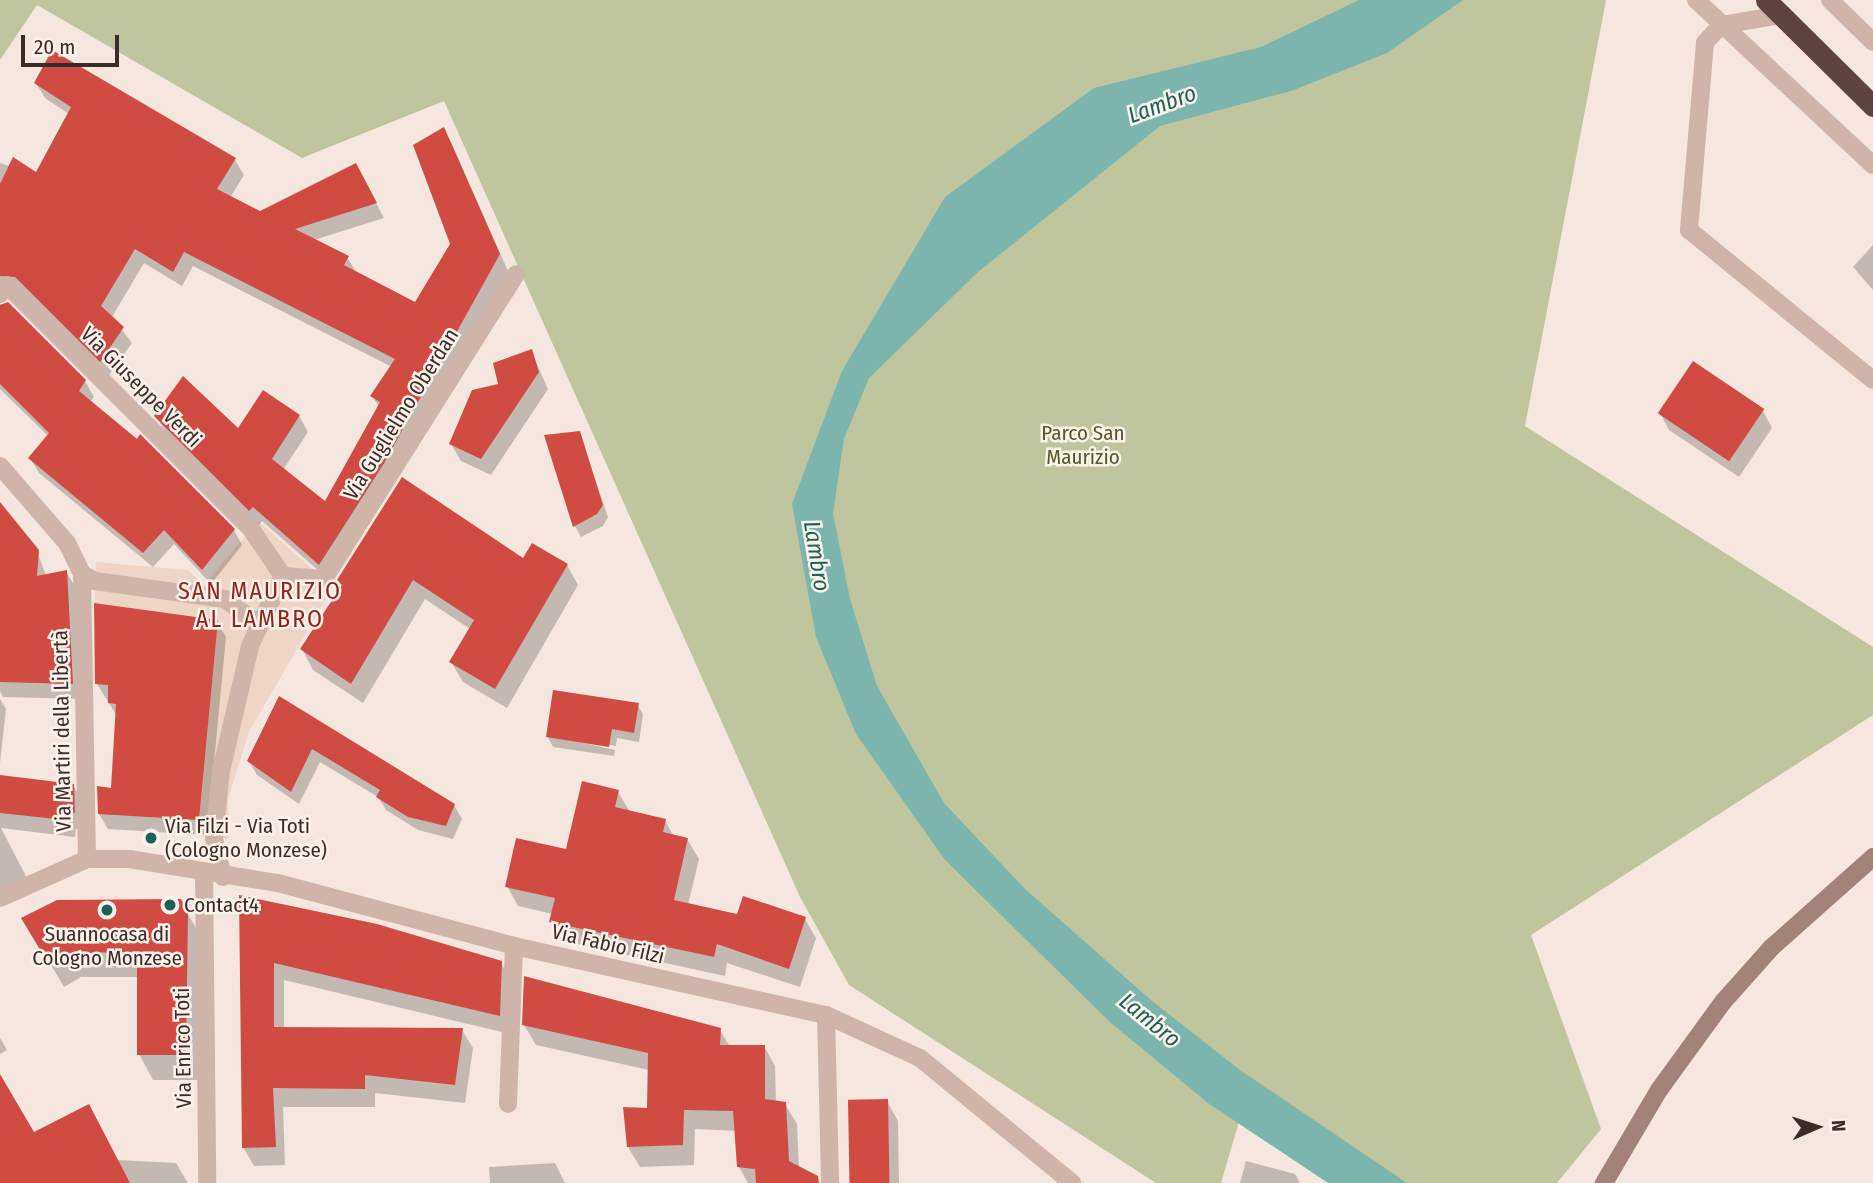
<!DOCTYPE html>
<meta charset="utf-8">
<style>
body{margin:0}
#map{position:relative;width:1873px;height:1183px;overflow:hidden;background:#f5e7df;font-family:"Fira Sans Condensed",sans-serif}
div>[style]{position:absolute}
[style*='--x']{left:calc(var(--x)*1px);top:calc(var(--y)*1px);width:calc(var(--w)*1px);rotate:calc(var(--a)*1deg)}
.green>*{inset:0;background:#bfc69d}
.plaza>*{inset:0;background:#eed5c5}
.water>*{inset:0;background:#7bb5ad}
.shadow>*{inset:0;background:#0003}
.building>*{inset:0;background:#d04c42;transform-origin:0 0}
.lane>*{height:18px;margin:-9px;padding:0 9px;transform-origin:9px;border-radius:9px;background:#cfb4a9}
.street>*{height:18px;margin:-9px;padding:0 9px;transform-origin:9px;border-radius:9px;background:#cfb4a9}
.secondary>*{height:18px;margin:-9px;padding:0 9px;transform-origin:9px;border-radius:9px;background:#a3827a}
.highway>*{height:21px;margin:-10.5px;padding:0 10.5px;transform-origin:10.5px;border-radius:10.5px;background:#5d4440}
.dots>*{width:19px;height:19px;translate:-50% -50%;box-sizing:border-box;border:4px solid #fcf2ec;border-radius:50%}
span{translate:-50% -50%;white-space:nowrap;text-align:center;line-height:1.15;-webkit-text-stroke:5px #fcf2ec;paint-order:stroke}
.street-label{font-size:21px;color:#3b2c29}
.park-label{font-size:21px;color:#525c2b}
.poi-label{font-size:21px;color:#3b2c29}
.left{translate:0 -50%;text-align:left}
.water-label{font-size:23px;color:#1b615a;font-style:italic}
.quarter-label{font-size:24px;color:#92231b;letter-spacing:2px}
.north{position:absolute;left:1782px;top:1092px;width:70px;height:70px;-webkit-text-stroke:5px #fcf2ec;paint-order:stroke;rotate:87deg;font-size:19px;font-weight:700;line-height:28px;text-align:center;color:#3b2c29}
.north::after{content:'';display:block;margin:auto;width:24px;height:32px;background:#3b2c29;clip-path:polygon(50% 0,100% 100%,50% 72%,0 100%)}
.scale{position:absolute;left:21px;top:35px;width:98px;height:32px;box-sizing:border-box;border:4px solid #3b2c29;border-top:0;padding-left:9px;font-size:21px;line-height:24px;white-space:nowrap;color:#3b2c29;-webkit-text-stroke:5px #fcf2ec;paint-order:stroke}
</style>
<div id="map">
<div class="green">
<i style="clip-path:polygon(0 0,1606px 0,1525px 426px,1873px 647px,1873px 715px,1531px 935px,1601px 1129px,1557px 1183px,1367px 1183px,1244px 1105px,1221px 1183px,1156px 1183px,849px 985px,800px 897px,444px 101px,302px 158px,37px 5px,0 60px)"></i>
</div>
<div class="plaza">
<i style="clip-path:polygon(258px 521px,333px 587px,249px 732px,228px 799px,229px 839px,198px 836px,218px 620px,95px 603px,96px 562px,188px 570px,204px 585px)"></i>
</div>
<div class="water">
<i style="clip-path:polygon(1359px 0,1463px 0,1387px 53px,1291px 91px,1160px 126px,978px 272px,869px 378px,844px 439px,833px 513px,850px 599px,877px 686px,944px 803px,1025px 889px,1152px 1001px,1240px 1070px,1407px 1183px,1328px 1183px,1208px 1103px,1111px 1023px,945px 860px,856px 734px,816px 637px,792px 504px,842px 371px,945px 197px,1094px 88px,1261px 47px)"></i>
</div>
<div class="shadow">
<i style="clip-path:polygon(53px 52px,235px 160px,244px 175px,230px 198px,260px 213px,364px 181px,384px 218px,314px 240px,347px 257px,356px 272px,415px 304px,452px 245px,443px 129px,452px 144px,508px 271px,391px 480px,328px 579px,262px 521px,259px 525px,165px 431px,156px 416px,238px 431px,299px 416px,308px 432px,283px 470px,326px 504px,379px 407px,372px 396px,392px 367px,193px 266px,182px 286px,144px 263px,112px 317px,132px 343px,109px 375px,11px 289px,0 302px,0 163px,36px 174px,69px 114px,45px 98px,36px 83px)"></i>
<i style="clip-path:polygon(1873px 245px,1873px 290px,1853px 267px)"></i>
<i style="clip-path:polygon(0 304px,7px 304px,85px 381px,94px 397px,90px 402px,234px 530px,242px 545px,211px 584px,174px 544px,153px 567px,39px 473px,30px 458px,48px 436px,0 389px)"></i>
<i style="clip-path:polygon(531px 351px,548px 389px,491px 475px,461px 461px,451px 444px)"></i>
<i style="clip-path:polygon(1763px 411px,1772px 428px,1739px 477px,1669px 430px,1660px 413px)"></i>
<i style="clip-path:polygon(579px 433px,608px 517px,603px 526px,581px 537px,575px 526px)"></i>
<i style="clip-path:polygon(0 513px,37px 551px,46px 576px,66px 571px,75px 587px,81px 699px,3px 697px,0 691px)"></i>
<i style="clip-path:polygon(524px 561px,567px 565px,578px 585px,507px 708px,463px 682px,451px 662px,470px 629px,425px 599px,363px 703px,313px 670px,302px 649px,343px 588px,339px 580px)"></i>
<i style="clip-path:polygon(217px 622px,226px 637px,207px 835px,108px 829px,99px 814px,112px 790px,117px 716px,97px 684px)"></i>
<i style="clip-path:polygon(0 699px,6px 709px,0 763px)"></i>
<i style="clip-path:polygon(280px 699px,454px 805px,462px 819px,453px 839px,418px 830px,386px 810px,378px 797px,320px 762px,299px 804px,257px 775px,249px 761px)"></i>
<i style="clip-path:polygon(637px 704px,643px 714px,639px 742px,617px 738px,616px 746px,552px 736px,615px 750px,614px 756px,553px 747px,548px 737px)"></i>
<i style="clip-path:polygon(0 777px,73px 785px,83px 802px,84px 829px,76px 829px,75px 837px,1px 828px,28px 880px,0 894px)"></i>
<i style="clip-path:polygon(618px 792px,630px 812px,665px 820px,674px 837px,687px 839px,699px 859px,688px 905px,738px 916px,805px 919px,816px 938px,800px 987px,727px 963px,725px 976px,563px 941px,551px 921px,553px 914px,518px 906px,507px 886px,568px 851px)"></i>
<i style="clip-path:polygon(241px 897px,501px 963px,512px 982px,510px 1034px,284px 980px,284px 1029px,462px 1030px,473px 1048px,465px 1103px,375px 1093px,375px 1107px,283px 1107px,285px 1165px,254px 1166px,243px 1147px)"></i>
<i style="clip-path:polygon(180px 901px,202px 938px,200px 1080px,153px 1080px,139px 1054px,139px 977px,81px 977px,64px 987px,24px 919px)"></i>
<i style="clip-path:polygon(524px 1025px,720px 1030px,730px 1047px,764px 1046px,775px 1066px,776px 1103px,785px 1104px,797px 1124px,799px 1168px,821px 1183px,748px 1183px,739px 1167px,736px 1131px,695px 1129px,694px 1165px,640px 1167px,628px 1147px,649px 1110px,649px 1070px,536px 1045px)"></i>
<i style="clip-path:polygon(0 1038px,7px 1050px,0 1054px)"></i>
<i style="clip-path:polygon(0 1081px,33px 1134px,118px 1160px,176px 1163px,188px 1183px,0 1183px)"></i>
<i style="clip-path:polygon(887px 1101px,898px 1121px,899px 1183px,852px 1183px)"></i>
<i style="clip-path:polygon(1246px 1161px,1295px 1174px,1300px 1183px,1240px 1183px)"></i>
<i style="clip-path:polygon(555px 1163px,565px 1183px,490px 1183px,489px 1167px)"></i>
</div>
<div class="building">
<i style="clip-path:polygon(52px 50px,236px 158px,217px 189px,260px 211px,356px 163px,377px 203px,295px 229px,349px 256px,344px 265px,415px 302px,450px 244px,413px 145px,444px 127px,500px 254px,383px 465px,319px 565px,253px 507px,249px 511px,154px 416px,183px 376px,238px 428px,263px 390px,300px 415px,272px 459px,325px 501px,380px 402px,370px 396px,395px 359px,184px 252px,173px 272px,135px 249px,101px 306px,124px 327px,100px 362px,15px 277px,0 276px,0 184px,13px 157px,36px 172px,71px 107px,34px 83px)"></i>
<i style="clip-path:polygon(8px 302px,86px 380px,79px 391px,137px 439px,140px 434px,235px 529px,202px 570px,164px 530px,143px 553px,28px 458px,49px 433px,0 384px,0 305px)"></i>
<i style="clip-path:polygon(532px 349px,539px 372px,481px 459px,449px 444px,472px 390px,498px 384px,493px 363px)"></i>
<i style="left:1693px;top:361px;width:86px;height:63px;rotate:34deg"></i>
<i style="clip-path:polygon(580px 431px,603px 505px,597px 514px,573px 527px,544px 435px)"></i>
<i style="clip-path:polygon(402px 477px,523px 558px,532px 543px,568px 564px,495px 689px,449px 662px,474px 620px,413px 580px,351px 684px,300px 649px,342px 585px,337px 580px)"></i>
<i style="clip-path:polygon(0 502px,39px 550px,37px 576px,67px 570px,73px 684px,0 682px)"></i>
<i style="clip-path:polygon(94px 603px,218px 620px,199px 820px,98px 814px,97px 786px,111px 788px,116px 704px,108px 703px,108px 685px,95px 684px)"></i>
<i style="clip-path:polygon(553px 690px,639px 703px,634px 733px,612px 729px,609px 747px,546px 737px)"></i>
<i style="clip-path:polygon(279px 696px,455px 804px,446px 826px,408px 817px,376px 797px,380px 790px,312px 749px,291px 792px,247px 761px)"></i>
<i style="clip-path:polygon(0 775px,74px 784px,75px 813px,67px 812px,66px 820px,0 813px)"></i>
<i style="clip-path:polygon(582px 781px,619px 790px,615px 807px,666px 819px,663px 832px,688px 838px,674px 900px,737px 914px,743px 896px,806px 917px,789px 969px,717px 944px,714px 957px,549px 922px,555px 898px,505px 887px,516px 838px,566px 849px)"></i>
<i style="clip-path:polygon(239px 895px,377px 924px,502px 961px,500px 1016px,274px 963px,274px 1027px,463px 1028px,455px 1085px,365px 1075px,365px 1089px,273px 1088px,276px 1147px,242px 1148px)"></i>
<i style="clip-path:polygon(181px 899px,188px 911px,186px 1055px,137px 1055px,137px 952px,67px 953px,48px 963px,21px 918px,57px 900px)"></i>
<i style="clip-path:polygon(524px 976px,721px 1028px,720px 1045px,765px 1045px,765px 1099px,786px 1102px,789px 1161px,818px 1176px,819px 1183px,756px 1183px,755px 1169px,737px 1167px,733px 1111px,684px 1110px,683px 1145px,627px 1147px,623px 1107px,647px 1108px,648px 1053px,522px 1025px)"></i>
<i style="clip-path:polygon(0 1074px,34px 1132px,89px 1104px,130px 1183px,0 1183px)"></i>
<i style="left:888px;top:1099px;width:84px;height:40px;rotate:89deg"></i>
</div>
<div class="lane">
<i style="--x:1696;--y:0;--w:242;--a:43"></i>
<i style="--x:1830;--y:0;--w:60;--a:44.3"></i>
<i style="--x:1780;--y:15;--w:60;--a:170.4"></i>
<i style="--x:1721;--y:25;--w:24;--a:132"></i>
<i style="--x:1705;--y:43;--w:188;--a:94.9"></i>
<i style="--x:1689;--y:230;--w:237;--a:39.2"></i>
<i style="--x:826;--y:1015;--w:168;--a:88.6"></i>
<i style="--x:508;--y:1104;--w:158;--a:-87.8"></i>
</div>
<div class="street">
<i style="--x:0;--y:294;--w:11;--a:-52"></i>
<i style="--x:7;--y:285;--w:345;--a:45"></i>
<i style="--x:251;--y:529;--w:57;--a:55.8"></i>
<i style="--x:0;--y:466;--w:102;--a:49"></i>
<i style="--x:67;--y:543;--w:34;--a:64"></i>
<i style="--x:82;--y:574;--w:285;--a:89"></i>
<i style="--x:82;--y:574;--w:15;--a:28"></i>
<i style="--x:95;--y:581;--w:131;--a:7.9"></i>
<i style="--x:225;--y:599;--w:44;--a:37.6"></i>
<i style="--x:204;--y:871;--w:312;--a:89.4"></i>
<i style="--x:223;--y:877;--w:40;--a:-103"></i>
<i style="--x:214;--y:838;--w:67;--a:-84"></i>
<i style="--x:221;--y:771;--w:128;--a:-76.9"></i>
<i style="--x:250;--y:646;--w:77;--a:-64.8"></i>
<i style="--x:283;--y:576;--w:41;--a:4.2"></i>
<i style="--x:324;--y:579;--w:360;--a:-57.8"></i>
<i style="--x:0;--y:898;--w:95;--a:-24.1"></i>
<i style="--x:87;--y:859;--w:42;--a:0"></i>
<i style="--x:129;--y:859;--w:151;--a:9.2"></i>
<i style="--x:278;--y:883;--w:244;--a:14.9"></i>
<i style="--x:514;--y:946;--w:320;--a:12.5"></i>
<i style="--x:826;--y:1015;--w:103;--a:24.6"></i>
<i style="--x:920;--y:1058;--w:197;--a:39.4"></i>
</div>
<div class="secondary">
<i style="--x:1604;--y:1183;--w:108;--a:-59.4"></i>
<i style="--x:1659;--y:1090;--w:109;--a:-54"></i>
<i style="--x:1723;--y:1002;--w:72;--a:-48.4"></i>
<i style="--x:1771;--y:948;--w:137;--a:-41.7"></i>
</div>
<div class="highway">
<i style="--x:1766;--y:0;--w:151;--a:44.7"></i>
</div>
<div class="dots">
<i style="left:151px;top:838px;background:#1b615a"></i>
<i style="left:170px;top:905px;background:#1b615a"></i>
<i style="left:107px;top:910px;background:#1b615a"></i>
</div>
<div class="street-label">
<span style="left:141px;top:387px;rotate:45deg">Via Giuseppe Verdi</span>
<span style="left:401px;top:414px;rotate:-58deg">Via Guglielmo Oberdan</span>
<span style="left:62px;top:731px;rotate:-91deg">Via Martiri della Libertà</span>
<span style="left:608px;top:944px;rotate:13deg">Via Fabio Filzi</span>
<span style="left:183px;top:1048px;rotate:-91deg">Via Enrico Toti</span>
</div>
<div class="park-label">
<span style="left:1083px;top:445px">Parco San<br>Maurizio</span>
</div>
<div class="poi-label">
<span class="left" style="left:165px;top:838px">Via Filzi - Via Toti<br>(Cologno Monzese)</span>
<span class="left" style="left:184px;top:905px">Contact4</span>
<span style="left:107px;top:946px">Suannocasa di<br>Cologno Monzese</span>
</div>
<div class="water-label">
<span style="left:1162px;top:104px;rotate:-20deg">Lambro</span>
<span style="left:817px;top:556px;rotate:81deg">Lambro</span>
<span style="left:1150px;top:1020px;rotate:39deg">Lambro</span>
</div>
<div class="quarter-label">
<span style="left:260px;top:606px">SAN MAURIZIO<br>AL LAMBRO</span>
</div>
<div class="north">N</div>
<div class="scale">20 m</div>
</div>
